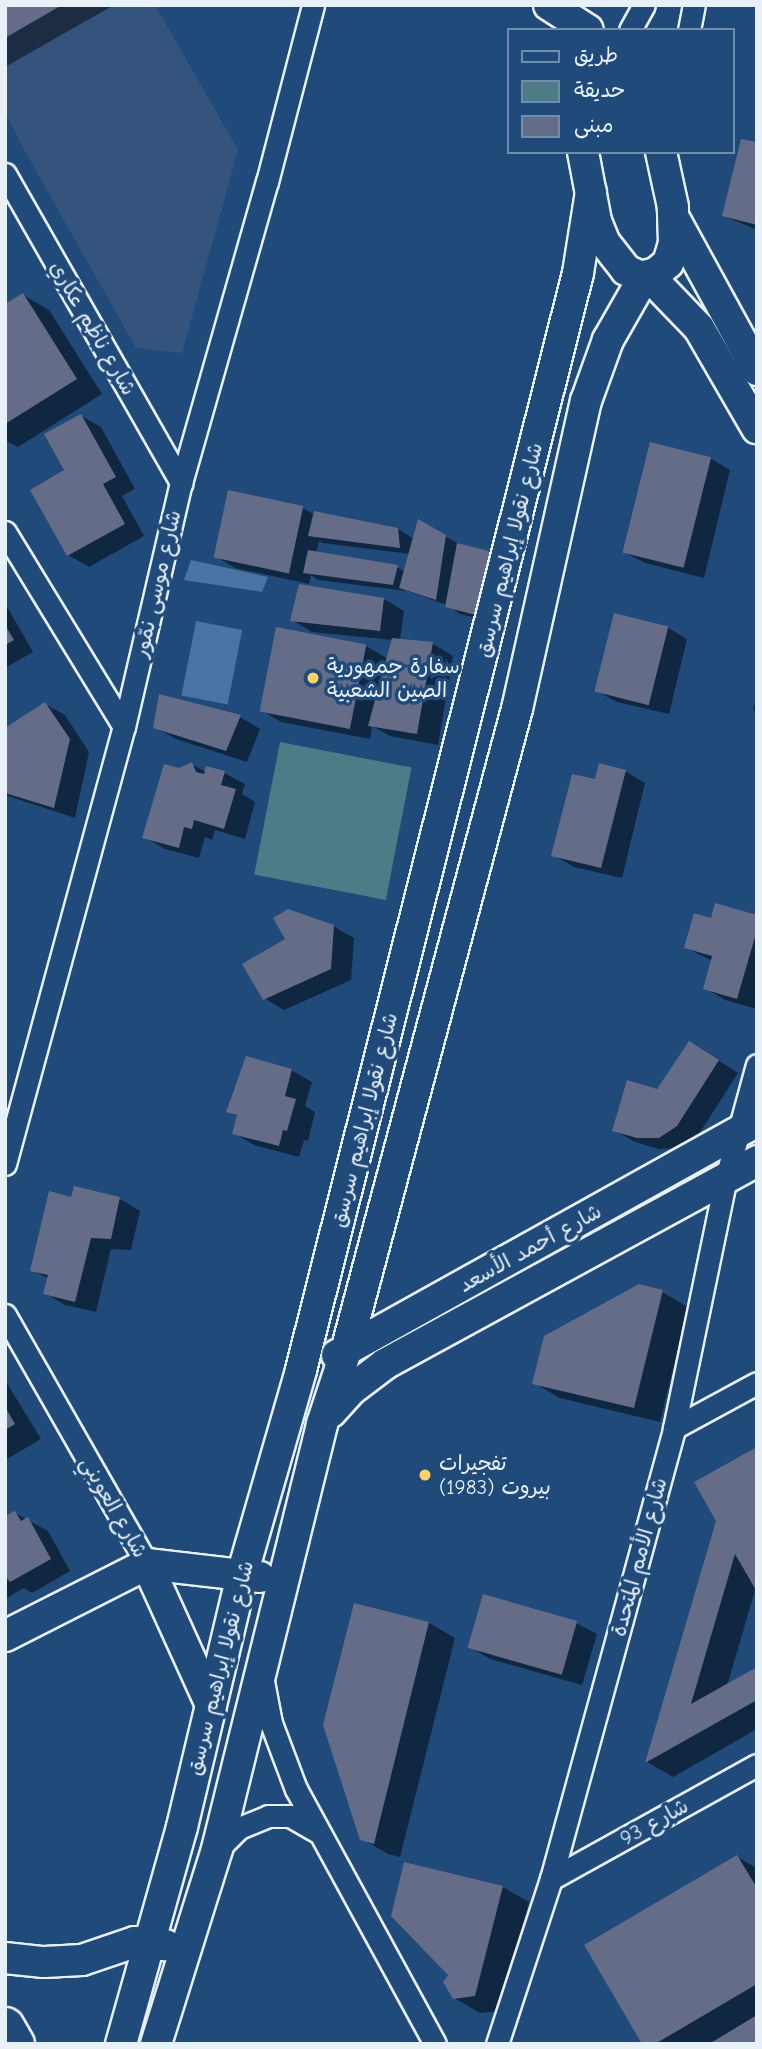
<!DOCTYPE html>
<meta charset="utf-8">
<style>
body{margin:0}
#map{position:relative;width:762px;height:2049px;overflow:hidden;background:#1f4a7a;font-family:"Comic Neue","Playpen Sans Arabic",sans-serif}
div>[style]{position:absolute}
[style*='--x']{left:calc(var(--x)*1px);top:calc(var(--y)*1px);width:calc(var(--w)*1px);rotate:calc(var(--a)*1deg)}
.built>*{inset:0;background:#34547e}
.green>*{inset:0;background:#4e7c86;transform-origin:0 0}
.water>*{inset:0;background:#4974a3;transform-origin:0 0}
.shadow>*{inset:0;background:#0007}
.building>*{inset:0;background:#656c88;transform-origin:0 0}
.roads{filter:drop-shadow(2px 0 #e8f1f8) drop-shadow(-2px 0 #e8f1f8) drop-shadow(0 2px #e8f1f8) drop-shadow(0 -2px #e8f1f8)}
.street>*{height:21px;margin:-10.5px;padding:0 10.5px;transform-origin:10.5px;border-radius:10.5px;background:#1f4a7a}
.secondary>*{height:30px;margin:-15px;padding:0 15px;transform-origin:15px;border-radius:15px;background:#1f4a7a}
.highway>*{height:38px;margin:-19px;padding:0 19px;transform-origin:19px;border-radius:19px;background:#1f4a7a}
.dots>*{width:19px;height:19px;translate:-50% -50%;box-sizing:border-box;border:4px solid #1f4a7a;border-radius:50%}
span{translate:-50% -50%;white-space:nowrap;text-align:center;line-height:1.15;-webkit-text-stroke:7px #1f4a7a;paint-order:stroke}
.street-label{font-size:21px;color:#e8f1f8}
.poi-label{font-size:21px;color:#e8f1f8}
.left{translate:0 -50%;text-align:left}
.frame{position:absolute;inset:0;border:7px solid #e8f1f8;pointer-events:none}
.legend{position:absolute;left:507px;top:28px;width:228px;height:126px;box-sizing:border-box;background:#1f4a7a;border:2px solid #6f8dac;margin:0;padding:9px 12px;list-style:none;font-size:21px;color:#e8f1f8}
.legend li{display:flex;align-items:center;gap:14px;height:35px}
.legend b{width:35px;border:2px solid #6f8dac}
</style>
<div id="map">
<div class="built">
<i style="clip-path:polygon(5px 5px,155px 5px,238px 150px,182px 353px,136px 348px,22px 146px,5px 113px)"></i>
</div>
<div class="green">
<i style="left:280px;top:742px;width:134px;height:135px;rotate:11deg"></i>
</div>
<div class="water">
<i style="clip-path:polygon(191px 560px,268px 577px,262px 592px,184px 580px)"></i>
<i style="left:196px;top:621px;width:47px;height:76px;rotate:11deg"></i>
</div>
<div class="shadow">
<i style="clip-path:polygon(5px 5px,114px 5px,5px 67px)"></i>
<i style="clip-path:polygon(757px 144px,757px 230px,724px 216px)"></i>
<i style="clip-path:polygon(23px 295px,49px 310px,102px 394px,18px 447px,5px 440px,5px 306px)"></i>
<i style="clip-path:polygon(81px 416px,101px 427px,135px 489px,122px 496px,144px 536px,89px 567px,68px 555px,67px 471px)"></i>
<i style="clip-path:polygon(710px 458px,730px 470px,704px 578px,645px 563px,624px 552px)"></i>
<i style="clip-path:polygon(evenodd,229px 492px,303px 508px,315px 515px,398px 529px,414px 539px,419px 521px,459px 544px,488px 553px,502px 561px,505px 625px,460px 614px,447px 605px,407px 591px,318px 580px,311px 575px,309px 584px,235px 568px,215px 556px,229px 492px,319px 541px,323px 543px,410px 554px,405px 572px,397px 567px,316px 553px,319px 541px)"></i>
<i style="clip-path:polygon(384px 599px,404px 611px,400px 640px,433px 644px,453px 656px,438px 745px,390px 736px,372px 726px,370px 739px,281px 722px,261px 710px,277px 629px,366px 646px,388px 659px,393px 640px,312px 632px,292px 620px)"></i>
<i style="clip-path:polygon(5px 603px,33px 652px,5px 668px)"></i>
<i style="clip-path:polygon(667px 627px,687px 639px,669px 714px,617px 702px,597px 691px)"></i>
<i style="clip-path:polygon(757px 697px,757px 713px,753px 710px)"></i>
<i style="clip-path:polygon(45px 704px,65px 715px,89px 752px,75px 818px,5px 795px,5px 730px)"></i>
<i style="clip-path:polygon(240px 717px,260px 729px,247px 762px,176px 739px,155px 727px)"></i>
<i style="clip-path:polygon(192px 764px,206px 772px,224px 773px,245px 784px,242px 794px,255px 802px,245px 839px,215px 830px,212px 840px,205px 837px,199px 858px,165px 849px,144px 837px,179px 770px)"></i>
<i style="clip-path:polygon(625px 771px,645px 783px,622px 878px,574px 867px,553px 855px,597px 781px)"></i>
<i style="clip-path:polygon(757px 917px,757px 1009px,725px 1000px,705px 988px,713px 961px,686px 948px,712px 920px)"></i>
<i style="clip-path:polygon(333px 926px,354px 938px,351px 980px,284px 1010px,264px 998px)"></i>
<i style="clip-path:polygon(710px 1055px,738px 1073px,697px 1137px,680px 1148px,659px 1149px,635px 1142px,614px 1130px,658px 1091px)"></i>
<i style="clip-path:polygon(291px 1070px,312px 1082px,305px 1106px,315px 1112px,308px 1141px,304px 1140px,299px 1157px,254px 1145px,234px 1133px,239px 1117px,228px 1111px,234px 1088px,239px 1090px)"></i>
<i style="clip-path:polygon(75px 1188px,120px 1199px,140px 1211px,131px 1250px,111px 1249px,96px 1312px,65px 1305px,45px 1293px,49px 1279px,32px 1270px,73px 1199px)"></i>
<i style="clip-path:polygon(662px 1292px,688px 1307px,660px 1422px,560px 1398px,534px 1383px)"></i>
<i style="clip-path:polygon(5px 1380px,41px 1439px,5px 1460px)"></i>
<i style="clip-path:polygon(15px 1513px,48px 1531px,70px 1571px,32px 1593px,24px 1588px,5px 1599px,5px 1519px)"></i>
<i style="clip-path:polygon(718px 1521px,756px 1587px,727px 1686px,757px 1669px,757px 1729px,673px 1777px,647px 1762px)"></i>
<i style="clip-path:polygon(355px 1605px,429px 1623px,455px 1638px,400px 1857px,388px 1854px,362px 1839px)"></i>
<i style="clip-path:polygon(576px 1623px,597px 1634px,582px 1685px,490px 1659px,470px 1647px)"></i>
<i style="clip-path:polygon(737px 1857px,757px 1868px,757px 2044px,644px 2044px)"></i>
<i style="clip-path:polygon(503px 1887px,529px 1902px,501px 2011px,480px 2013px,454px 1998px,450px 1974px)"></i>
</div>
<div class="building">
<i style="clip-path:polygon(5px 5px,62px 5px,5px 38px)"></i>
<i style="clip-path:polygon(741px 139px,757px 142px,757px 225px,722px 216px)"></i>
<i style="clip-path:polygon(23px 293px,77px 379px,5px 424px,5px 304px)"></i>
<i style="clip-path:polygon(81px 414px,116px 477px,103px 484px,125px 524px,67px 556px,30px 490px,64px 470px,44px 434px)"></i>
<i style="left:650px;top:442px;width:63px;height:114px;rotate:14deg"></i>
<i style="left:228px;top:490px;width:77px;height:69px;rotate:12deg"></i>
<i style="clip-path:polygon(314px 511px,398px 528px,400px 548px,308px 536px)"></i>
<i style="clip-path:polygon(418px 519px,446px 535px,436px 600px,399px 588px)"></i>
<i style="clip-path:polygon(457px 543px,489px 551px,491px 619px,445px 607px)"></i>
<i style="clip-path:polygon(308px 550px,398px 565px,393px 585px,303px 573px)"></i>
<i style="clip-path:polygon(299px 584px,384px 598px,380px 631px,290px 621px)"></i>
<i style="left:614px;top:613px;width:56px;height:81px;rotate:14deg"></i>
<i style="clip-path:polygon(5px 625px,14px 640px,5px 645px)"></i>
<i style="left:276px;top:627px;width:92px;height:86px;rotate:11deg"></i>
<i style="clip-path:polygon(392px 638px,433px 642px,417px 734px,368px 726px)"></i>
<i style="clip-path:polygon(159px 694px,241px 715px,226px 751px,153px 728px)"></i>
<i style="clip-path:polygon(45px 702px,70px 739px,54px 808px,5px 793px,5px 728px)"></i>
<i style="clip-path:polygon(192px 762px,196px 772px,204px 774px,206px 766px,225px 771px,221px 785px,236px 789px,224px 829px,194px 820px,192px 829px,184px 827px,179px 848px,142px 838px,164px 764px,179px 768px)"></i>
<i style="clip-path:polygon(599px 763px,626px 770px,601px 868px,551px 856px,572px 774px,595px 779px)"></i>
<i style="clip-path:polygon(715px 903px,757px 915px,757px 930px,737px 999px,703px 989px,712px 956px,684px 948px,694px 913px,711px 918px)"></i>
<i style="clip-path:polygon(288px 909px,334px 925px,331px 969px,263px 1000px,242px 964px,285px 939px,273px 918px)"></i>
<i style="clip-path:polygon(689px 1041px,719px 1060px,677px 1126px,659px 1138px,637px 1138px,612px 1131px,627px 1080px,657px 1089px)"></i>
<i style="clip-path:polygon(246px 1056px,292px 1069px,285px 1096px,296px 1099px,287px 1131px,283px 1130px,279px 1146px,232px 1134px,237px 1115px,226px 1112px)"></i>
<i style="clip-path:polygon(74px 1186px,120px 1197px,111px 1239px,91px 1238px,75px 1302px,43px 1294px,48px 1275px,30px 1271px,49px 1191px,71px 1197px)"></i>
<i style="clip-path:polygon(639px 1284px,663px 1290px,634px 1408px,532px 1384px,544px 1336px)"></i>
<i style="clip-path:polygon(5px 1407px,15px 1424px,5px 1430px)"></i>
<i style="clip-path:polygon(757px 1447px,757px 1592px,735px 1554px,691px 1704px,757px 1667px,757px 1700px,645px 1763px,716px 1521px,694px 1482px)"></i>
<i style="clip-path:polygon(15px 1511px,21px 1521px,28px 1517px,51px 1559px,10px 1582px,5px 1576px,5px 1516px)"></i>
<i style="left:483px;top:1594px;width:98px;height:56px;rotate:16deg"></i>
<i style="clip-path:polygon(354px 1603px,429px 1622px,374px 1844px,360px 1840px,323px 1725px)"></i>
<i style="clip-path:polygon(737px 1855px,757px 1888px,757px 1984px,655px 2044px,642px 2044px,584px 1945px)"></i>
<i style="clip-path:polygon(404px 1862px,503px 1886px,475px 1996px,453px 1999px,443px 1982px,448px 1975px,391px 1916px)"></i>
<i style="clip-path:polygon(757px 2015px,757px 2044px,709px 2044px)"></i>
</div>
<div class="roads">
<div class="street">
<i style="--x:630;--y:30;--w:29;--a:-61"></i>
<i style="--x:689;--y:30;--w:25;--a:-79"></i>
<i style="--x:5;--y:174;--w:356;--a:60.3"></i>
<i style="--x:5;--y:532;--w:228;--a:58.6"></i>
<i style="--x:5;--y:1164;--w:453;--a:-74.8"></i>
<i style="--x:124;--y:727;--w:251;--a:-76.9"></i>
<i style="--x:181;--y:483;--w:313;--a:-74.1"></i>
<i style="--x:267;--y:182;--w:183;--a:-75.4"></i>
<i style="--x:5;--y:1315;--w:287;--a:60.3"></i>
<i style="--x:674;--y:1428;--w:94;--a:-28.5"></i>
<i style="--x:263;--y:1681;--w:43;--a:79.2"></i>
<i style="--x:271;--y:1723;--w:71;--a:69.3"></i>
<i style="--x:296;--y:1789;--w:290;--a:61.4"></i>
<i style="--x:218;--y:1849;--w:30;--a:-45"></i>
<i style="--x:239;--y:1828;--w:31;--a:-22"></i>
<i style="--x:268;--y:1816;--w:22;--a:0"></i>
<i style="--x:290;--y:1816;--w:30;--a:30"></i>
<i style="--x:551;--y:1879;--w:235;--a:-29"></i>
<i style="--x:497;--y:2044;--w:174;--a:-71.9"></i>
<i style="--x:551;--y:1879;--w:467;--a:-74.7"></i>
<i style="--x:674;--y:1428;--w:255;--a:-78.3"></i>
<i style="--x:726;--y:1178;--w:117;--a:-74.7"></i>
</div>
<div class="secondary">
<i style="--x:549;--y:5;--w:46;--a:32.7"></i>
<i style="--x:583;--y:152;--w:70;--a:79.3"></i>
<i style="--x:596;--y:221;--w:24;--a:68"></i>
<i style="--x:605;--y:243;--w:34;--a:52"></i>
<i style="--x:626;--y:270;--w:17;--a:25"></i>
<i style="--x:641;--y:277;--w:16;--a:-15"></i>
<i style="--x:656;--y:273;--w:16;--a:-40"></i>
<i style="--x:668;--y:263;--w:21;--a:-73"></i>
<i style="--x:674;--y:243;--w:36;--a:-92"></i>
<i style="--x:673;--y:207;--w:56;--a:-102.3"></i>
<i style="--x:675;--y:220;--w:171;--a:61.3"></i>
<i style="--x:649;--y:276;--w:72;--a:46.1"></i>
<i style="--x:699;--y:328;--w:116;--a:59.9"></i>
<i style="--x:337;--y:1355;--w:481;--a:-29.1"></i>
<i style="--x:331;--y:1412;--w:31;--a:-48"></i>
<i style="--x:352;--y:1389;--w:41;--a:-37.1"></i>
<i style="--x:385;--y:1364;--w:424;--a:-28.6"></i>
<i style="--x:147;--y:1564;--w:155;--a:65.6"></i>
<i style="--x:5;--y:1636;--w:159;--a:-26.9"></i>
<i style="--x:147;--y:1564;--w:114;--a:6.6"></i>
<i style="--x:5;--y:1958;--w:39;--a:6"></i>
<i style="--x:44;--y:1962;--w:38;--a:-3"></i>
<i style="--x:82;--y:1960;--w:56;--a:-18.8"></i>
<i style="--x:135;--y:1942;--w:31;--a:6"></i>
<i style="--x:121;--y:2044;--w:225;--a:-74.3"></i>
<i style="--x:182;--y:1827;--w:259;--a:-76.6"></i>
<i style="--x:242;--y:1575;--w:213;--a:-73.9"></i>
<i style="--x:301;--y:1370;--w:1131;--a:-75.83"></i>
<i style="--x:578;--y:273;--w:82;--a:-80.9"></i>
<i style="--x:156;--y:2044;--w:204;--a:-72.6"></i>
<i style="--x:217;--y:1849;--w:438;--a:-76.1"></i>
<i style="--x:322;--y:1424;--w:77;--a:-71.8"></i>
<i style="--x:346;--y:1351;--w:664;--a:-75.09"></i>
<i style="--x:517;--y:709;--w:316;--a:-77.4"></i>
<i style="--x:586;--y:401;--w:65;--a:-70.2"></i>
<i style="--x:608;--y:340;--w:73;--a:-60.3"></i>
</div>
<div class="highway">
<i style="--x:5;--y:2027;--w:20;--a:60"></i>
</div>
</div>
<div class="dots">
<i style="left:313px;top:678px;background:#ffd166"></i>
<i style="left:425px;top:1475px;background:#ffd166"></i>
</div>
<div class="street-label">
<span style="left:93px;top:328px;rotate:60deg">شارع ناظم عكاري</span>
<span style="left:509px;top:550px;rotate:-76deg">شارع نقولا إبراهيم سرسق</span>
<span style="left:157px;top:584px;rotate:-77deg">شارع موسى نمّور</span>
<span style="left:364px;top:1120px;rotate:-76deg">شارع نقولا إبراهيم سرسق</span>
<span style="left:530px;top:1248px;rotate:-29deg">شارع أحمد الأسعد</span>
<span style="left:114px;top:1507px;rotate:60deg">شارع العويني</span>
<span style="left:639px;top:1557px;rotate:-75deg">شارع الأمم المتحدة</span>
<span style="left:220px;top:1668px;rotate:-76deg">شارع نقولا إبراهيم سرسق</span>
<span style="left:654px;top:1822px;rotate:-29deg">شارع 93</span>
</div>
<div class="poi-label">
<span class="left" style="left:327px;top:678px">سفارة جمهورية<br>الصين الشعبية</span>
<span class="left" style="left:439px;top:1475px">تفجيرات<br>بيروت (1983)</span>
</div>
<div class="frame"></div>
<ul class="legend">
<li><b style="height:9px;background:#1f4a7a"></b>طريق</li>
<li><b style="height:19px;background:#4e7c86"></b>حديقة</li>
<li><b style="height:19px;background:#656c88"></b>مبنى</li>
</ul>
</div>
